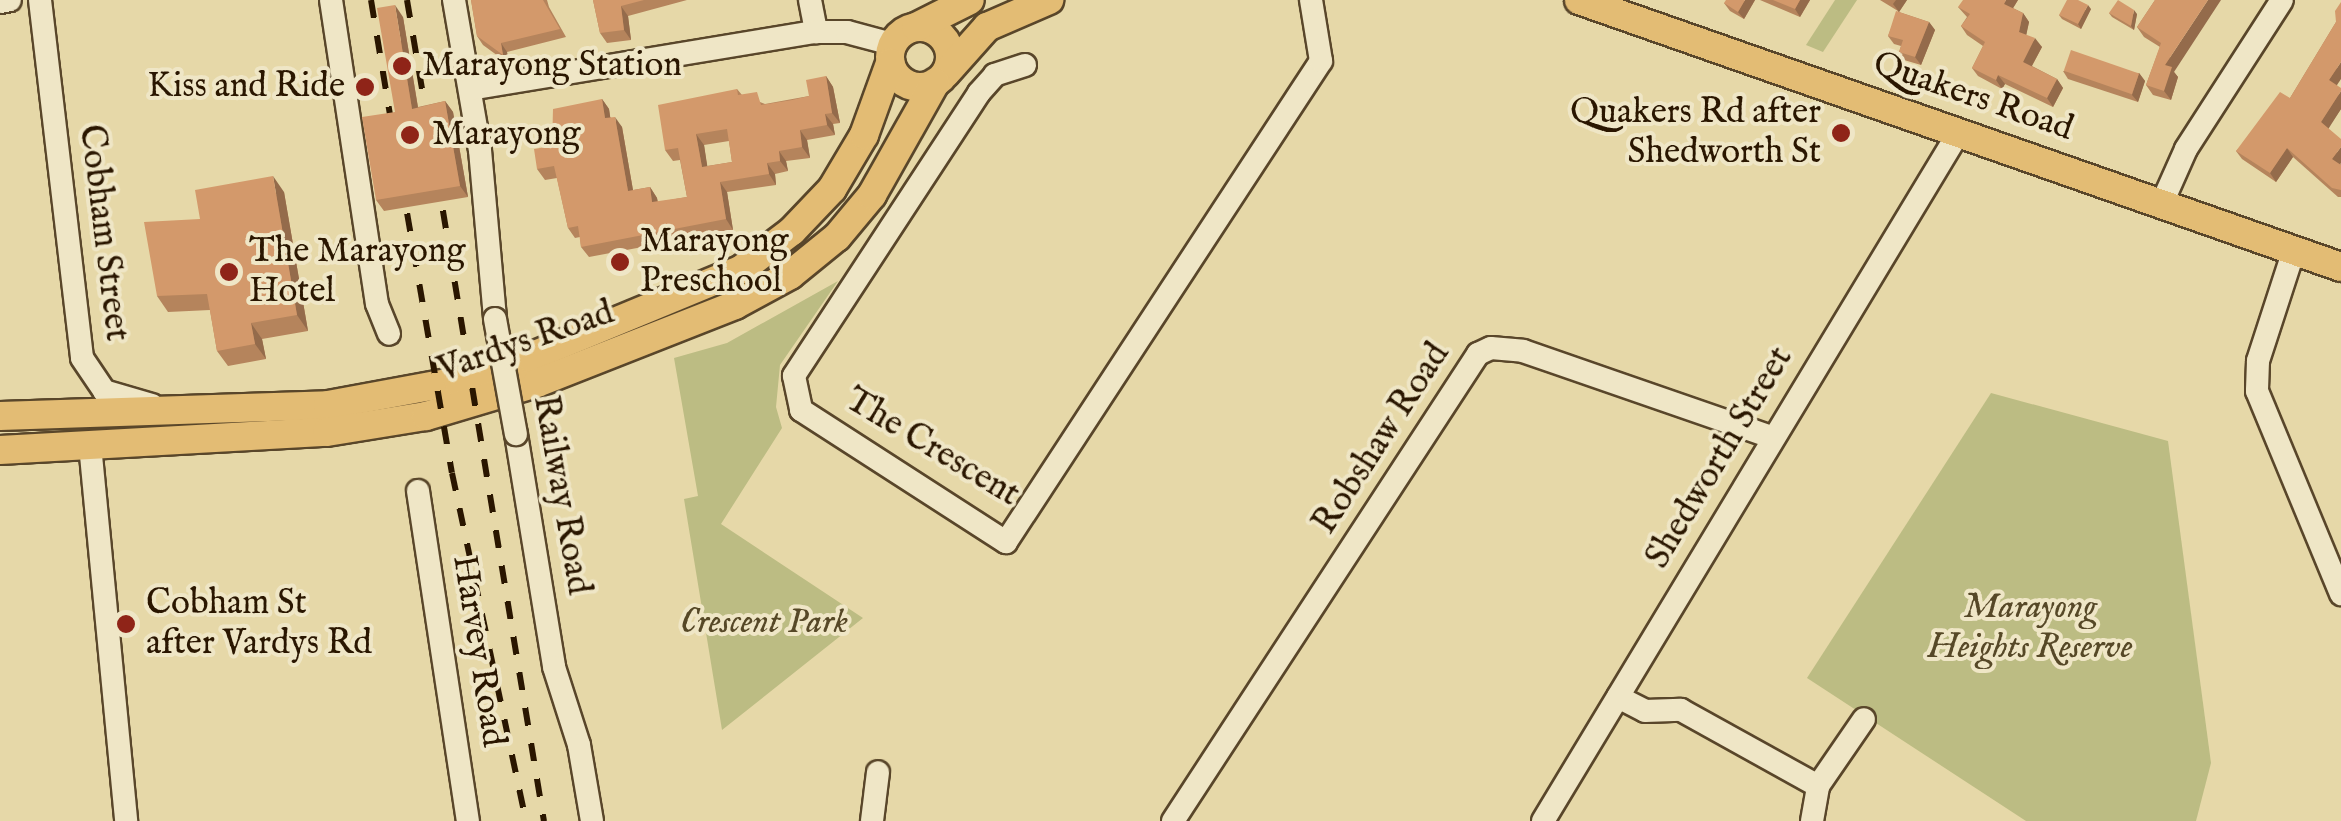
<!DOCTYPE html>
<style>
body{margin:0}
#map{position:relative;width:2341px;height:821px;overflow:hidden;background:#e6d8a8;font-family:"IM FELL English",serif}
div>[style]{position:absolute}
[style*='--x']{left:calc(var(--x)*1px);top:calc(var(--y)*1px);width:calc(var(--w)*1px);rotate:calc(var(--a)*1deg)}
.green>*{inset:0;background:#bcbc83}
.roads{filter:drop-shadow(2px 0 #59462a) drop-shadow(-2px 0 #59462a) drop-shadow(0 2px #59462a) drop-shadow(0 -2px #59462a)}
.minor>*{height:22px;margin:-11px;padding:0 11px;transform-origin:11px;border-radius:11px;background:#efe6c6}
.major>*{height:28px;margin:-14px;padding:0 14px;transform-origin:14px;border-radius:14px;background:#e3bc74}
.major>.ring{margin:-14px;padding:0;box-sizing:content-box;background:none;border:28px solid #e3bc74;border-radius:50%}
.rail>*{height:6px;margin-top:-3px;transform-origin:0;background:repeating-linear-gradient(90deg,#2a1600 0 18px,transparent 0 36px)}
.bridges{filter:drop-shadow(2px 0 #59462a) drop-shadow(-2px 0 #59462a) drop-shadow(0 2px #59462a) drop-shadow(0 -2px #59462a)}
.minor-bridge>*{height:22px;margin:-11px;padding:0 11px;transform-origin:11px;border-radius:11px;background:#efe6c6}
.wall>*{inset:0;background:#b5845c}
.shaded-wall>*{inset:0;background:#946b4b}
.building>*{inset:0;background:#d3996b;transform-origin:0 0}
.dots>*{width:28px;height:28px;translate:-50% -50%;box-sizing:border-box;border:5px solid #efe6c6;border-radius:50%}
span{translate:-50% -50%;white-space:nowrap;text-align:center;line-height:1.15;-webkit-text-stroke:8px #efe6c6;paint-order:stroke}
.poi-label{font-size:35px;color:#2a1600}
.left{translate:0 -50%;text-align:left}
.right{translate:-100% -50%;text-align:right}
.street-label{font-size:35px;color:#2a1600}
.park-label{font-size:35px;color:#564827;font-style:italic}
</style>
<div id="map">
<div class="green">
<i style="clip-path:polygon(1835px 0,1857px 0,1823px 52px,1806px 45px)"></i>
<i style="clip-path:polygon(838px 281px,780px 365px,776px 407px,782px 428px,721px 524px,863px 618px,722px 730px,684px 499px,698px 496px,674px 358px,727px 343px)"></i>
<i style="clip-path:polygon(1991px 393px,2168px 441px,2211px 763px,2196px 821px,2026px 821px,1807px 678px)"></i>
</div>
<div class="roads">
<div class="minor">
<i style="--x:40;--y:0;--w:360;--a:83.3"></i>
<i style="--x:82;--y:358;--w:40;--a:56"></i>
<i style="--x:104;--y:391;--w:50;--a:16.3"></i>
<i style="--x:331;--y:0;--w:307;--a:81.4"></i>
<i style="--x:377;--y:304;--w:32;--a:68"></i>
<i style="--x:454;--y:0;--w:152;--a:80.2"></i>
<i style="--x:480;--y:150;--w:170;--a:84.9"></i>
<i style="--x:810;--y:0;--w:33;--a:79"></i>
<i style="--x:0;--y:2;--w:10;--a:-11"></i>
<i style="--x:1025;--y:65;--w:32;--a:162"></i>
<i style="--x:995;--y:75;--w:24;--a:132"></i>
<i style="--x:979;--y:93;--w:338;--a:123.2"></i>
<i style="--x:794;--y:376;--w:35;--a:78"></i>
<i style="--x:801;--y:410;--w:244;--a:32.8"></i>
<i style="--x:1006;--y:542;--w:575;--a:-56.78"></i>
<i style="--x:1321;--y:61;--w:62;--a:-99.3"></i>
<i style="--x:470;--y:89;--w:351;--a:-9.4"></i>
<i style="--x:816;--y:32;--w:31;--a:0"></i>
<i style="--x:847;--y:32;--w:47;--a:14.9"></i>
<i style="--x:2162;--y:203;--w:59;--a:-66"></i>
<i style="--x:2186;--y:149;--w:177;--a:-57.2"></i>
<i style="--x:2294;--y:250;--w:117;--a:108"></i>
<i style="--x:2258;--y:361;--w:30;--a:92"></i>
<i style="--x:2257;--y:391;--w:220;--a:67.5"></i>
<i style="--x:516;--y:434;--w:236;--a:80.7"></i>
<i style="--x:554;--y:667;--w:82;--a:72.2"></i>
<i style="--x:579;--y:745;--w:77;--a:80.3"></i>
<i style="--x:90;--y:445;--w:378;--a:84.5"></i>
<i style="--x:418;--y:491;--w:334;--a:81.4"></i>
<i style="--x:1618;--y:697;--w:30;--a:27"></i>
<i style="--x:1645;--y:711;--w:36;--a:-2"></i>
<i style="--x:1681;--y:710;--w:157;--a:29"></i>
<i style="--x:872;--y:821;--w:49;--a:-83"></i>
<i style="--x:1173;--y:821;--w:558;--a:-56.85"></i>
<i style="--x:1478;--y:354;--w:14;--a:-25"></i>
<i style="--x:1491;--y:348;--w:32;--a:5"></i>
<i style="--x:1523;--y:351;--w:263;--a:19.1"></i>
<i style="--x:1543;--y:821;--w:805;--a:-58.88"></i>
<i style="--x:1812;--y:821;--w:36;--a:-80"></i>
<i style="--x:1818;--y:786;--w:81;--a:-55.5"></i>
</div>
<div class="major">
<i style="--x:1579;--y:0;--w:807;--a:19.31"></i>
<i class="ring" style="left:890px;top:27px;width:32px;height:32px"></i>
<i style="--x:916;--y:27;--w:60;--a:-26.6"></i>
<i style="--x:946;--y:73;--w:62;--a:-48.3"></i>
<i style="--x:987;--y:27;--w:68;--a:-23.5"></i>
<i style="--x:0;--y:416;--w:328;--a:-1.9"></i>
<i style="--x:328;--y:405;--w:132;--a:-10.5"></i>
<i style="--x:458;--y:381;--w:76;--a:-18.4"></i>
<i style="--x:530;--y:357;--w:230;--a:-22.5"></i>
<i style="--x:742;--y:269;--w:63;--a:-37.2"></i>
<i style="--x:792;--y:231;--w:58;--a:-46.4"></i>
<i style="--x:832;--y:189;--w:63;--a:-59.3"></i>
<i style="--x:864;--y:135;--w:77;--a:-70.1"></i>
<i style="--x:0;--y:450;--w:327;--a:-3.2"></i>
<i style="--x:327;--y:432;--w:100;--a:-9.2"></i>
<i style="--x:426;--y:416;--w:116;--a:-16.6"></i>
<i style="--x:537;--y:383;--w:213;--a:-21.5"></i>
<i style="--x:735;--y:305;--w:63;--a:-28.6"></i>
<i style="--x:790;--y:275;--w:60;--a:-39"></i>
<i style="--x:837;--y:237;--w:55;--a:-50.2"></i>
<i style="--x:872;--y:195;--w:129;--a:-60.6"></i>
</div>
</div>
<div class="rail">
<i style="--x:371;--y:0;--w:141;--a:80.6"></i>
<i style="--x:407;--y:0;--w:132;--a:80.4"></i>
<i style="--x:437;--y:175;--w:655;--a:80.6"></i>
<i style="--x:401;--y:178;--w:299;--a:80.2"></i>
<i style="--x:452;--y:473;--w:356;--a:78"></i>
</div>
<div class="bridges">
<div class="minor-bridge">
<i style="--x:495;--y:319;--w:117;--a:79.7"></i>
</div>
</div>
<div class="wall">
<i style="clip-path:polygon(471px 0,547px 0,549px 7px,566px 37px,507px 52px,509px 64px,483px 45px,477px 36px)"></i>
<i style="clip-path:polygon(593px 0,687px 0,628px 16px,631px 40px,607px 43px,600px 33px)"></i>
<i style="clip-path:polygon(1755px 0,1744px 19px,1730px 11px,1724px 3px)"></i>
<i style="clip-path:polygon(1760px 0,1810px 0,1800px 17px)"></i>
<i style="clip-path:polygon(1880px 0,1907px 0,1899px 12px,1929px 22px,1935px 30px,1921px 65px,1904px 60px,1899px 52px,1901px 46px,1894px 44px,1888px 36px,1898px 11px)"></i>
<i style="clip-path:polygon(2018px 0,2013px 8px,2023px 13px,2029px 22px,2026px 35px,2042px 47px,2032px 66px,2057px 79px,2063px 88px,2053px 107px,2005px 84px,2002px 89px,1978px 76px,1972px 68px,1983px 46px,1967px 35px,1961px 26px,1967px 17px,1958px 7px)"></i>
<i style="clip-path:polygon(2155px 0,2174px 72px,2178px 77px,2171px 100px,2153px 95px,2146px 85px,2160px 47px,2144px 37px,2137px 27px)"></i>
<i style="clip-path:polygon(2091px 9px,2081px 29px,2062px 19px,2059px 15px)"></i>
<i style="clip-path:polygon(2109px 13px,2137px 14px,2134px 30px,2112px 17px)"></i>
<i style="clip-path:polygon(403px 17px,418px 107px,445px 101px,453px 112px,468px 197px,384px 211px,376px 200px,395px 112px)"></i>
<i style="clip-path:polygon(2336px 22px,2337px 85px,2341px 109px,2328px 128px,2341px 165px,2341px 197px,2338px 197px,2293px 157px,2276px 182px,2242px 159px,2236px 151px,2290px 98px)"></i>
<i style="clip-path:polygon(2063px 71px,2139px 73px,2145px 81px,2138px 102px,2068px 79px)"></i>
<i style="clip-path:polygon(evenodd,826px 76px,833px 87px,840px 123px,833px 124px,835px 135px,807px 140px,810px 158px,786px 161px,788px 171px,775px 174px,776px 185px,727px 192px,733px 230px,589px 257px,581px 247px,580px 237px,575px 238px,568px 228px,557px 178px,545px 180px,537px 169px,552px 146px,602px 99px,609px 109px,610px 117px,622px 127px,633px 190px,650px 187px,657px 198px,658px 202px,687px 197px,680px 160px,673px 161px,665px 150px,737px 89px,742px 95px,765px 104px,809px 96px,826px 76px,729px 141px,732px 162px,707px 166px,704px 145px,729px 141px)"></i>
<i style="clip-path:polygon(284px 192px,308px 331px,262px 339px,266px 359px,228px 366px,217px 351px,210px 310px,168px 312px,157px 296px,200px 219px)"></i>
</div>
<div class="shaded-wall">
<i style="clip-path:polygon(1745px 0,1755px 0,1744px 19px,1738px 12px)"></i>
<i style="clip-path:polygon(1800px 0,1810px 0,1800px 17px,1795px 9px)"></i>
<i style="clip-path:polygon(1896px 0,1907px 0,1899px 12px,1893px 4px)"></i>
<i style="clip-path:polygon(2006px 0,2018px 0,2010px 13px,2004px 4px)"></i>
<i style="clip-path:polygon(2208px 0,2221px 0,2174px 72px,2178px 77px,2171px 100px,2164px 91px,2165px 65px)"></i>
<i style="clip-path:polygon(395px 5px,403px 17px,420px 120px,412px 109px)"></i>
<i style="clip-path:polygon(2088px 5px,2091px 9px,2081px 29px,2078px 24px)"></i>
<i style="clip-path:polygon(621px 6px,628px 16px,631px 40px,624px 30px)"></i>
<i style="clip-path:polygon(2134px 10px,2137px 14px,2134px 30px,2131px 26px)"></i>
<i style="clip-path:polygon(2023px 13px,2029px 22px,2025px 41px,2019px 32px)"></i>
<i style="clip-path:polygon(1929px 22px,1935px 30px,1921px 65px,1915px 57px)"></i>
<i style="clip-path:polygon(2035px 38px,2042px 47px,2029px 71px,2023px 62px)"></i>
<i style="clip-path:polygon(501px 43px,507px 52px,509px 64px,503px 55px)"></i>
<i style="clip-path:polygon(2341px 62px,2341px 79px,2335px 88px,2329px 80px)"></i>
<i style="clip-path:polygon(2139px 73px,2145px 81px,2138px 102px,2132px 95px)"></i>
<i style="clip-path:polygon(1998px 75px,2005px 84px,2002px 89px,1996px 80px)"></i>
<i style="clip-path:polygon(826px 76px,833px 87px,840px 123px,832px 113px)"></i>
<i style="clip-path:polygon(2057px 79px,2063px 88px,2053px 107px,2047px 98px)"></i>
<i style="clip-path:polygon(2341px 91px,2341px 109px,2327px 131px,2321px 122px)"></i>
<i style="clip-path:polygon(602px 99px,609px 109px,612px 129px,605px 118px)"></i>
<i style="clip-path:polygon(445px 101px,453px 112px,468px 197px,460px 186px)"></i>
<i style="clip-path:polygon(825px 114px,833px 124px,835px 135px,827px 125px)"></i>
<i style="clip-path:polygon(615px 117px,622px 127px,635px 202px,628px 191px)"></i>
<i style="clip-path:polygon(800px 130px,807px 140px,810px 158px,802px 147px)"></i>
<i style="clip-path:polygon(696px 134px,704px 145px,709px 177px,702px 167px)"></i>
<i style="clip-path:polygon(2341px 147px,2341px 163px,2337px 167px,2332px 159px)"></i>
<i style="clip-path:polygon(2287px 148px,2293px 157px,2276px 182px,2270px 173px)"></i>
<i style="clip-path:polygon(779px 151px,786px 161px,788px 171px,780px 161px)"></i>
<i style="clip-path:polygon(767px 163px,775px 174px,776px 185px,769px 174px)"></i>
<i style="clip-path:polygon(273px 176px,284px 192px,308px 331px,297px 315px)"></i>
<i style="clip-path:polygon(720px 182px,727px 192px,733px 230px,726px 219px)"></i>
<i style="clip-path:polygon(650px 187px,657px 198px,659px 213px,652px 202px)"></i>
<i style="clip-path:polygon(251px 323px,262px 339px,266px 359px,255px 344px)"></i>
</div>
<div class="building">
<i style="clip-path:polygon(471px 0,543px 0,560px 29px,501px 43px,503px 55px,477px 36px)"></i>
<i style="clip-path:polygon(593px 0,644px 0,621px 6px,624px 30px,600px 33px)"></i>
<i style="clip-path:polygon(1726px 0,1745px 0,1738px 12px,1724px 3px)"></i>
<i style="clip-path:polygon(1773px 0,1800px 0,1795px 9px)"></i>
<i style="clip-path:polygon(1963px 0,2006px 0,2004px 4px,2023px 13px,2019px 32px,2035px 38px,2023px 62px,2057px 79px,2047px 98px,1998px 75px,1996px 80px,1972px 68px,1985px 42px,1961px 26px,1970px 14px,1958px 7px)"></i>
<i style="clip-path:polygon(2067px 0,2078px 0,2088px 5px,2078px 24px,2059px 15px)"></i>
<i style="clip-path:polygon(2118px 0,2134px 10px,2131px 26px,2109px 13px)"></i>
<i style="clip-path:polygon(2155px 0,2208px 0,2165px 65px,2172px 67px,2164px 91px,2146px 85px,2161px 43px,2137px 27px)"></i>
<i style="clip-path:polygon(2341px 2px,2341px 62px,2329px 80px,2341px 88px,2341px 91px,2321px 122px,2341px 139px,2341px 147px,2332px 159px,2341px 165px,2341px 190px,2332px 188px,2287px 148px,2270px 173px,2236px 151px,2280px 92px,2290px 98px,2336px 22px,2335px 11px)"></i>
<i style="clip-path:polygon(395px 5px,412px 109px,445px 101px,460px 186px,376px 200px,362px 117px,395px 112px,377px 8px)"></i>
<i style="clip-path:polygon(1896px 11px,1929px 22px,1915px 57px,1899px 52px,1903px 40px,1888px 36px)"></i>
<i style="left:2071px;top:50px;width:72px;height:22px;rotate:19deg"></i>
<i style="clip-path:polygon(evenodd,826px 76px,832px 113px,825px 114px,827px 125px,800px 130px,802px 147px,779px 151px,780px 161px,767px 163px,769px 174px,720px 182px,726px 219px,581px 247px,578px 226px,568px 228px,554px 166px,537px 169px,534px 149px,552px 146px,553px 109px,602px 99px,605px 118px,615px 117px,628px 191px,650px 187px,652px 202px,687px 197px,678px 148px,665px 150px,658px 105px,737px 89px,738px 95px,757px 92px,761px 105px,792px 100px,809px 96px,806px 80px,826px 76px,727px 129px,732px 162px,702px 167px,696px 134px,727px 129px)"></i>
<i style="clip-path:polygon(273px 176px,297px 315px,251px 323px,255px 344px,217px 351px,207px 294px,157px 296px,144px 222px,200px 219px,195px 190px)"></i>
</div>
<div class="dots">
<i style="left:402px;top:66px;background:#8f2418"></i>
<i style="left:365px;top:87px;background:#8f2418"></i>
<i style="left:1841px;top:133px;background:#8f2418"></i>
<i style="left:410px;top:135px;background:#8f2418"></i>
<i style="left:620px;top:262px;background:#8f2418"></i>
<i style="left:229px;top:272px;background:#8f2418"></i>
<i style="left:126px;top:624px;background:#8f2418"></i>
</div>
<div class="poi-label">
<span class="left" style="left:422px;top:66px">Marayong Station</span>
<span class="right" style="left:345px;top:87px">Kiss and Ride</span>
<span class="right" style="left:1821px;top:133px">Quakers Rd after<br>Shedworth St</span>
<span class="left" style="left:432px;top:135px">Marayong</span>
<span class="left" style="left:640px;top:262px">Marayong<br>Preschool</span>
<span class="left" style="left:249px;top:272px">The Marayong<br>Hotel</span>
<span class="left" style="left:146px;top:624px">Cobham St<br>after Vardys Rd</span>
</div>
<div class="street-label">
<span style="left:1973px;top:97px;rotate:19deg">Quakers Road</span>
<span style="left:103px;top:233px;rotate:83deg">Cobham Street</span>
<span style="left:526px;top:342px;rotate:-19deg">Vardys Road</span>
<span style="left:1382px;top:439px;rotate:-57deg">Robshaw Road</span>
<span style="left:932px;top:448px;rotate:31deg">The Crescent</span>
<span style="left:1720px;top:458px;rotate:-59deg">Shedworth Street</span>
<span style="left:561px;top:495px;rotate:80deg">Railway Road</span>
<span style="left:478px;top:651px;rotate:81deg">Harvey Road</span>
</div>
<div class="park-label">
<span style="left:2030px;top:628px">Marayong<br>Heights Reserve</span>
<span style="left:764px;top:623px">Crescent Park</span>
</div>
</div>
